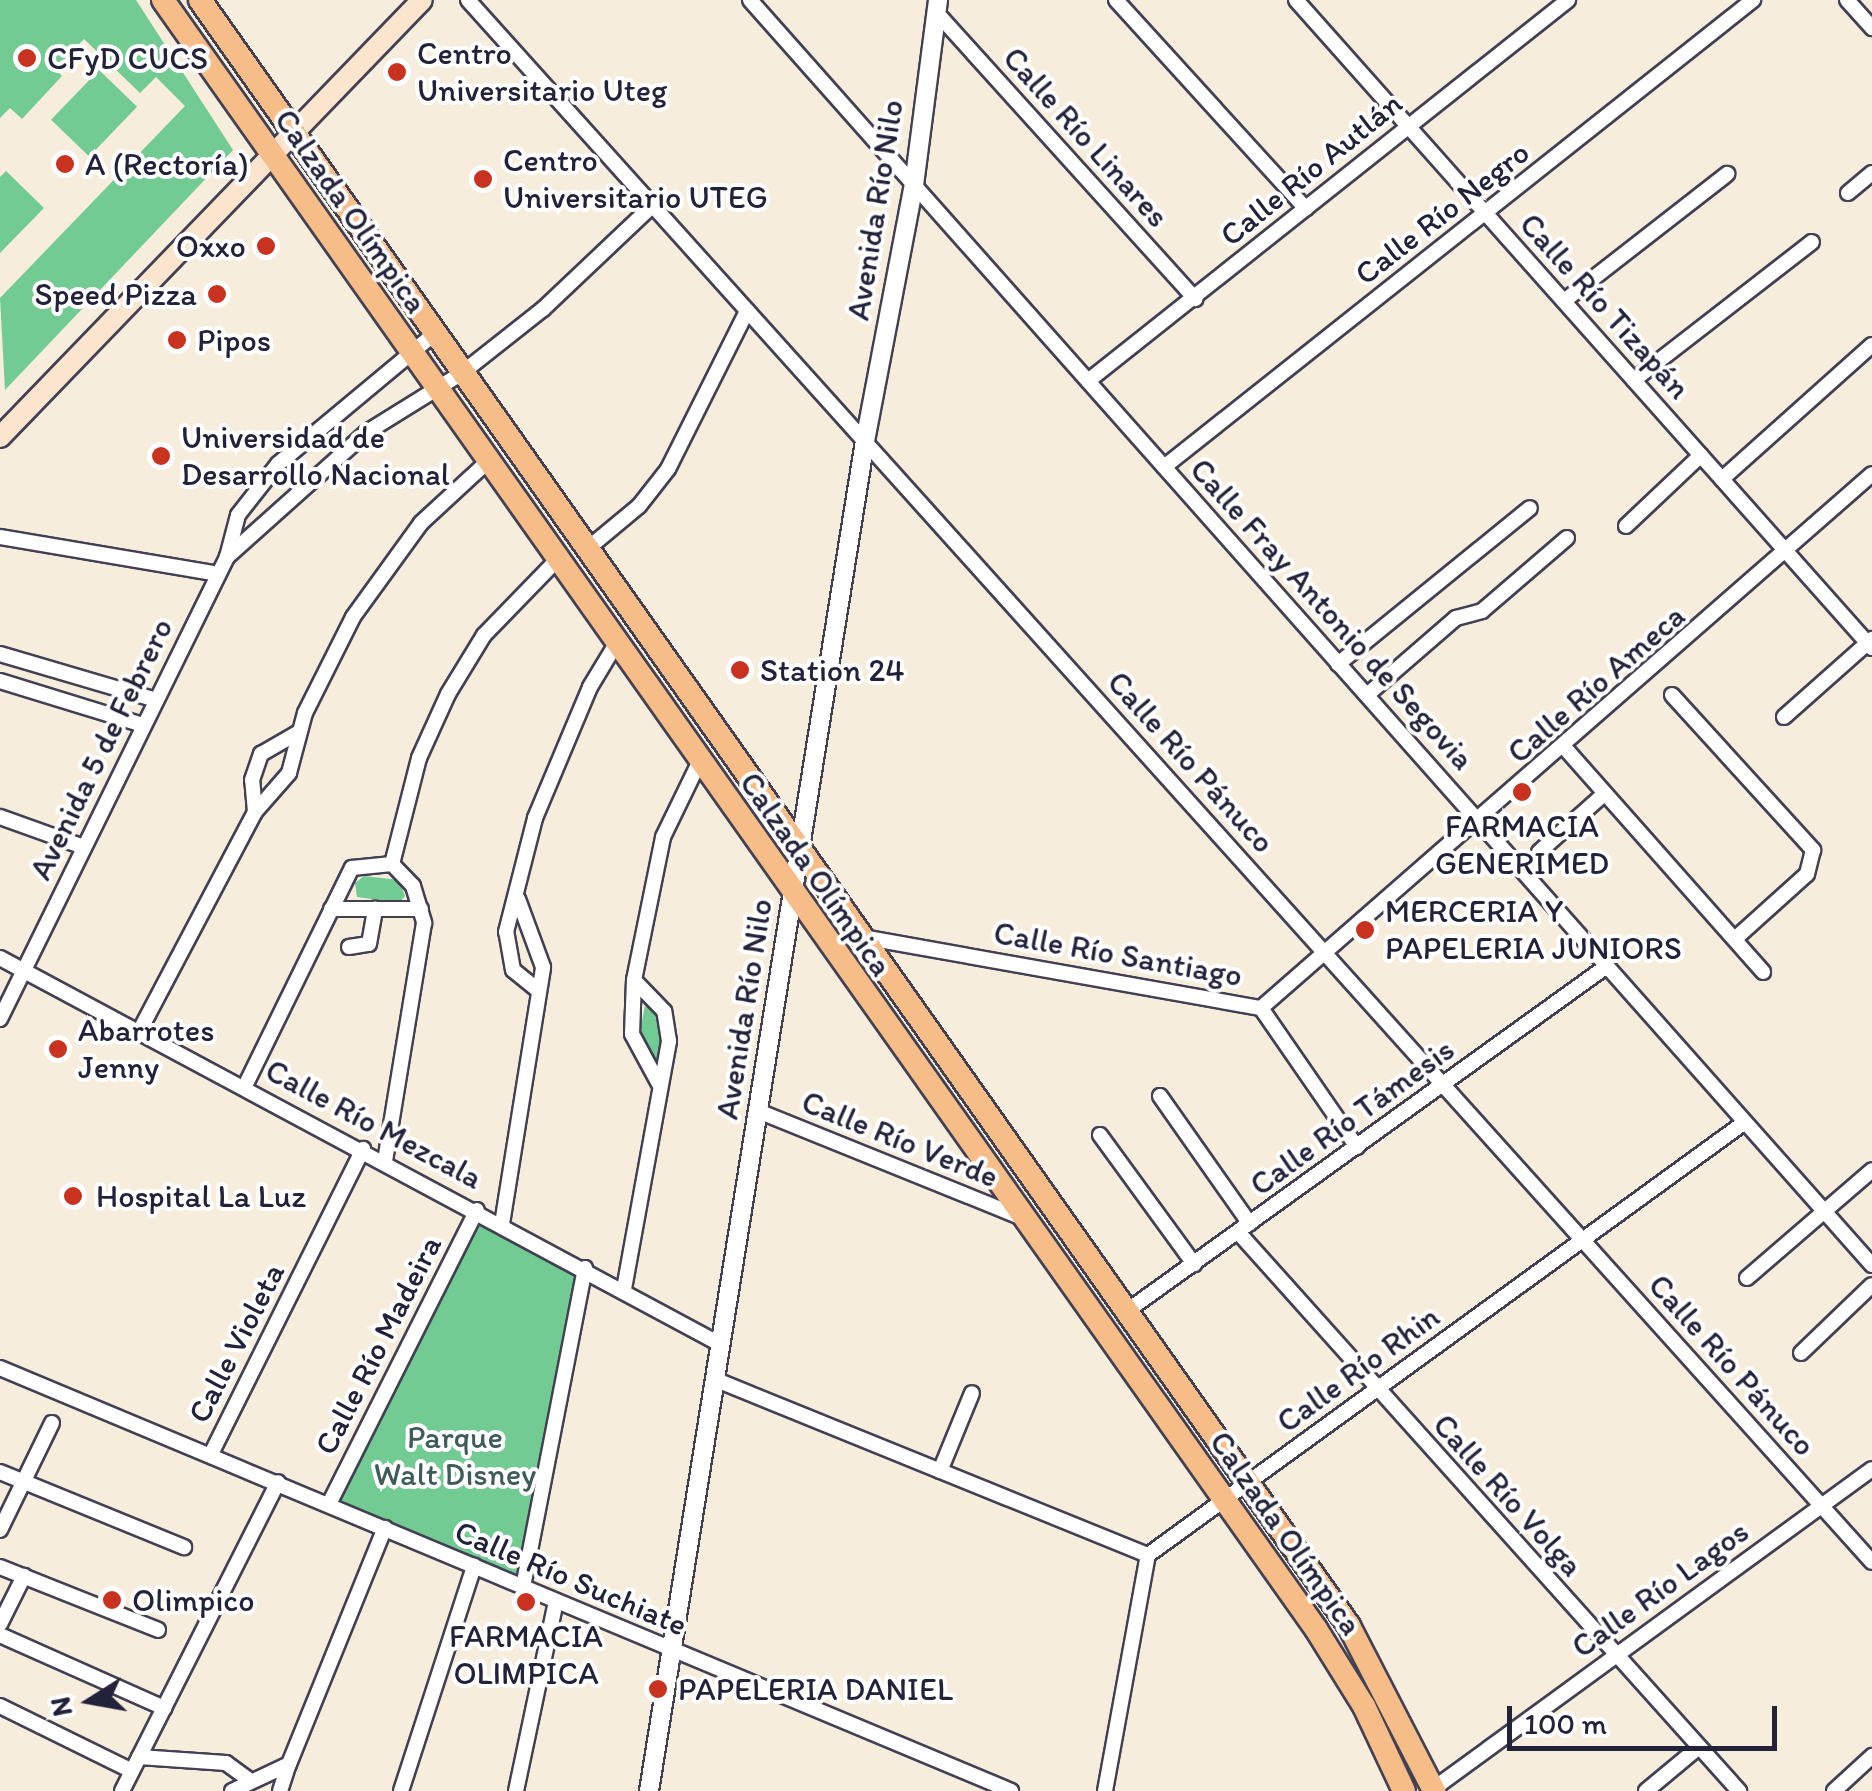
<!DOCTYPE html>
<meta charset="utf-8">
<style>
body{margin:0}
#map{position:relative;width:1872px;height:1791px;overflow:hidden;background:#f6eddc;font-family:Itim,sans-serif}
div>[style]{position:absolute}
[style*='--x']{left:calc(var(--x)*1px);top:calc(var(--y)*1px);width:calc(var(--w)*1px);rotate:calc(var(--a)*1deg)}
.green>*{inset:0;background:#71cb92;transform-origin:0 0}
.roads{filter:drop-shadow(2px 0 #424053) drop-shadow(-2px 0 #424053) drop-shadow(0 2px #424053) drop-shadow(0 -2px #424053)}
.minor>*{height:14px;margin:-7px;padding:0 7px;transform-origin:7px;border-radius:7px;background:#fff}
.tertiary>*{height:18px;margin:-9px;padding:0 9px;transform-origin:9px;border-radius:9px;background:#fff}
.secondary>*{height:20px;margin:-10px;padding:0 10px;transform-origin:10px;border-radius:10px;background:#fce5cf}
.primary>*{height:22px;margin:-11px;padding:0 11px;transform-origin:11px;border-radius:11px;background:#f7bd88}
.dots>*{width:28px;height:28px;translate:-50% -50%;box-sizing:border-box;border:5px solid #fff;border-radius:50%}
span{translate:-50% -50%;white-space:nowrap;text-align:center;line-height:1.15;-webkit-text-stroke:8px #fff;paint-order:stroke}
.poi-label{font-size:32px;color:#22223b}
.left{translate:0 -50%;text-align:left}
.right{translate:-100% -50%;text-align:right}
.street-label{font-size:32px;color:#22223b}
.park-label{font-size:32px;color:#3e5d59}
.north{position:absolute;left:40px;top:1651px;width:100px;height:100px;-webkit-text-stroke:8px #fff;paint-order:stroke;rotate:259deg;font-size:28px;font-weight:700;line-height:40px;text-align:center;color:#22223b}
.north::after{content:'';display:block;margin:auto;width:35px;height:45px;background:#22223b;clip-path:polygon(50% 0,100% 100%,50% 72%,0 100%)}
.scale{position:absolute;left:1507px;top:1706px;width:270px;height:45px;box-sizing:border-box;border:5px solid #22223b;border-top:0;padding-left:12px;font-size:30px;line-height:35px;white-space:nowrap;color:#22223b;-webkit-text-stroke:8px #fff;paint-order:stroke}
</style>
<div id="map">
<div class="green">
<i style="clip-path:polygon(0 0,136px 0,233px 150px,5px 390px,0 298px,185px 106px,156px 77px,140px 93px,84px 39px,55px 69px,62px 76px,22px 119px,10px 108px,0 118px)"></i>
<i style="left:99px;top:70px;width:53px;height:69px;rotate:44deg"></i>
<i style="clip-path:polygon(6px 171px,44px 208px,0 253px,0 177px)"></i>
<i style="clip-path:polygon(364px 876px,399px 880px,405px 896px,399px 903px,357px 897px,355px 883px)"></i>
<i style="clip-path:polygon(645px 1005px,666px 1020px,659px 1063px,639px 1037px)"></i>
<i style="clip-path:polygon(477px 1210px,585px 1268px,523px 1587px,329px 1504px)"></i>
</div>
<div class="roads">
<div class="minor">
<i style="--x:468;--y:0;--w:2100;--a:48.05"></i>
<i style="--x:750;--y:0;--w:1691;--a:48.43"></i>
<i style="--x:1116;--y:0;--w:282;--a:47.7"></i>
<i style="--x:1296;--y:0;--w:867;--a:48.37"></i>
<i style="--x:1847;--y:0;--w:38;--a:48"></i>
<i style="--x:936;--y:12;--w:387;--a:47.9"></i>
<i style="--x:1848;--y:193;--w:31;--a:-40"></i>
<i style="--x:1564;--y:301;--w:207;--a:-37.9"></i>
<i style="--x:1634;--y:380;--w:225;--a:-37.8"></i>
<i style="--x:1088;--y:381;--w:613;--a:-38.44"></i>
<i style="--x:1164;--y:467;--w:752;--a:-38.41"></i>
<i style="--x:1722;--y:479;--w:201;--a:-41.8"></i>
<i style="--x:1626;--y:526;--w:103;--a:-43.4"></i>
<i style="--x:0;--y:537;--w:221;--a:9.6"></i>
<i style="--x:586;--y:550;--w:69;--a:-39.7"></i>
<i style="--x:639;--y:506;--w:47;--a:-51.9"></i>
<i style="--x:668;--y:469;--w:177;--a:-63.4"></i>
<i style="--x:227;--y:557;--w:188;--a:-41.8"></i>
<i style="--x:367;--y:432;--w:112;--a:-31.8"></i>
<i style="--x:462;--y:373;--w:103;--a:-38.3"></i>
<i style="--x:543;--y:309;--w:151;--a:-43.4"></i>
<i style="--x:0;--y:654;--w:163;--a:16.4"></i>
<i style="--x:1338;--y:664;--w:247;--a:-39.1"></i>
<i style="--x:0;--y:681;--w:150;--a:17.1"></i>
<i style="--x:1367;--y:695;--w:118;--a:-40.9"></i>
<i style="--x:1456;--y:618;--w:27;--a:-15"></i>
<i style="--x:1482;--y:611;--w:112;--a:-40.7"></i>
<i style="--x:1672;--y:695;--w:210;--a:47.7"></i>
<i style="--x:1813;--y:850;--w:25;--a:104"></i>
<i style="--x:1807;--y:874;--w:96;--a:138"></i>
<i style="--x:1784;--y:717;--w:118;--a:-41.6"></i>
<i style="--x:1565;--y:748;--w:299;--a:48.5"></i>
<i style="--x:255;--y:812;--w:32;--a:-95"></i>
<i style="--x:252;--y:780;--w:28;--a:-71"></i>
<i style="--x:261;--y:754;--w:44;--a:-30.1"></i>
<i style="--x:0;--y:817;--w:89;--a:19.7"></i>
<i style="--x:1539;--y:852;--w:87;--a:-41.7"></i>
<i style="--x:392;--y:864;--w:109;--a:-75.7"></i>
<i style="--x:419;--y:758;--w:70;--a:-65.6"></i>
<i style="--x:448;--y:694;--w:69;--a:-58.6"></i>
<i style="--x:484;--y:635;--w:105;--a:-45.8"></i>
<i style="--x:331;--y:909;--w:90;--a:0"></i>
<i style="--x:862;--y:937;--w:405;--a:10.1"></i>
<i style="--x:1261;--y:1008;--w:169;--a:55.4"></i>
<i style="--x:349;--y:947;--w:20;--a:-9"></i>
<i style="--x:369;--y:944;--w:36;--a:-80"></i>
<i style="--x:0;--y:958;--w:817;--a:28.2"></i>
<i style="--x:539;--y:991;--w:33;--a:-141"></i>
<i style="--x:513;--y:970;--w:39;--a:-100"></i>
<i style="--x:506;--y:932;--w:118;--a:-75.7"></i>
<i style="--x:535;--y:818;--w:142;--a:-67.2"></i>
<i style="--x:590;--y:687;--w:50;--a:-58.8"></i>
<i style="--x:1261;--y:1008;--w:811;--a:-41.15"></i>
<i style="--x:0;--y:1019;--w:515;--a:-63.83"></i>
<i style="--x:227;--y:557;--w:43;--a:-75.3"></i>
<i style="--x:238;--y:515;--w:65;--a:-51.9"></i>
<i style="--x:278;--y:464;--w:203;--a:-39.8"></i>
<i style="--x:140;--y:1030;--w:246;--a:-62.2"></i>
<i style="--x:255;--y:812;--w:52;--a:-48.9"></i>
<i style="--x:289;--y:773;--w:62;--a:-75.1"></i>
<i style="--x:305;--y:713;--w:107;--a:-63.4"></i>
<i style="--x:353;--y:617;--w:116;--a:-54.1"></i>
<i style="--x:421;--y:523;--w:88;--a:-42.7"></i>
<i style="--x:659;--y:1084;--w:57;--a:-118.4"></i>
<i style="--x:632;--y:1034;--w:54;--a:-87.9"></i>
<i style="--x:634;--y:980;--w:146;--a:-78.5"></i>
<i style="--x:663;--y:837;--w:80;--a:-64.1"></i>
<i style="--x:245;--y:1086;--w:243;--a:-63.9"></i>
<i style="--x:352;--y:868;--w:40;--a:-5.7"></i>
<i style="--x:392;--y:864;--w:30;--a:46"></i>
<i style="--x:413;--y:886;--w:39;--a:73"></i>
<i style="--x:424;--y:923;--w:241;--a:99.3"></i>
<i style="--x:1160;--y:1096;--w:156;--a:54.9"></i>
<i style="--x:758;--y:1111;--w:284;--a:22"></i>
<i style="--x:1100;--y:1135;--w:160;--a:53.9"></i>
<i style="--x:502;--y:1224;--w:260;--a:-80.9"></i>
<i style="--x:543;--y:967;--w:72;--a:-110.2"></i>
<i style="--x:1238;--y:1232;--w:751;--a:48.13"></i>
<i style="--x:1747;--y:1278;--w:165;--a:-40.8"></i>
<i style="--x:624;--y:1289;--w:252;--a:-79.7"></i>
<i style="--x:669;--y:1041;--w:30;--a:-99"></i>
<i style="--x:664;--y:1011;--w:43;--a:-134.1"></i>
<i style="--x:1127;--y:1311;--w:591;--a:-35.71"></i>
<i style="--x:1801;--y:1353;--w:98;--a:-43.8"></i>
<i style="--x:0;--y:1368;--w:1096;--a:22.7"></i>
<i style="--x:714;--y:1379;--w:468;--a:22.1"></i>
<i style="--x:211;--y:1454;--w:341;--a:-63.5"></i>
<i style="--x:940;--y:1471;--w:84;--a:-67.7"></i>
<i style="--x:0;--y:1472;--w:199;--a:22.2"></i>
<i style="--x:329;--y:1504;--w:329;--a:-63.3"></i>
<i style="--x:0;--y:1530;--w:119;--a:-64.1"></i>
<i style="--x:0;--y:1567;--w:170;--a:21.7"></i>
<i style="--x:523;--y:1587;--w:325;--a:-79"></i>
<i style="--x:0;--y:1624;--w:54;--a:-63.4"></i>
<i style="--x:0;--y:1635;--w:180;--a:24"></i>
<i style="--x:0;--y:1706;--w:147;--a:26.2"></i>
<i style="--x:139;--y:1757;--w:87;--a:3.9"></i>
<i style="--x:226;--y:1763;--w:27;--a:36"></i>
<i style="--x:1433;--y:1789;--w:543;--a:-36.09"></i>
<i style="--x:122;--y:1791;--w:346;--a:-63.2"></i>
<i style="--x:232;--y:1791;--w:63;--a:-25.3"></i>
<i style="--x:289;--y:1764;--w:255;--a:-67.9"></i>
<i style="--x:280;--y:1791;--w:28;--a:-72"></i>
<i style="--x:401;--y:1791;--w:237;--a:-72"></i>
<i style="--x:516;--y:1791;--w:193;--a:-78.1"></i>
<i style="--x:1105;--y:1791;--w:240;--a:-79.7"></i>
<i style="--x:1148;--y:1555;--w:737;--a:-35.95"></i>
<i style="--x:1646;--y:1791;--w:69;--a:-39.7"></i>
<i style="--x:1834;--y:1791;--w:52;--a:-42.6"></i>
</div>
<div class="tertiary">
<i style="--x:649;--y:1791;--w:1367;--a:-80.91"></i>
<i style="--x:865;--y:441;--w:261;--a:-79.2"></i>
<i style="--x:914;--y:185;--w:187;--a:-82.6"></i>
</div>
<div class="secondary">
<i style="--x:0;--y:437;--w:607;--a:-46"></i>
</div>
<div class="primary">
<i style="--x:163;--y:0;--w:1996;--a:54.71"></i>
<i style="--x:1316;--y:1629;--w:91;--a:58.1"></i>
<i style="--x:1364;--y:1706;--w:94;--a:64.8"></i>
<i style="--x:200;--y:0;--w:1991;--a:54.75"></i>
<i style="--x:1349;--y:1626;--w:186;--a:62.7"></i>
</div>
</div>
<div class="dots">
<i style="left:27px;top:58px;background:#c8321e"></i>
<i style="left:397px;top:72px;background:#c8321e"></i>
<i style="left:65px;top:164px;background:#c8321e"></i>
<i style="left:483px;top:179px;background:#c8321e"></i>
<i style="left:266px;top:246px;background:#c8321e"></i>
<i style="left:217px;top:294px;background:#c8321e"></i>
<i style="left:177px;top:340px;background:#c8321e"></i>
<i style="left:161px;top:456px;background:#c8321e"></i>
<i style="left:740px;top:670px;background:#c8321e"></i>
<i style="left:1522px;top:792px;background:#c8321e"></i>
<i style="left:1365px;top:930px;background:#c8321e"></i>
<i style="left:58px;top:1049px;background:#c8321e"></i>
<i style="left:73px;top:1196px;background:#c8321e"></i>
<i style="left:112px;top:1600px;background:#c8321e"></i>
<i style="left:526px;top:1602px;background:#c8321e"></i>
<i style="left:658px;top:1689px;background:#c8321e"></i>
</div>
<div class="poi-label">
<span class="left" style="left:417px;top:72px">Centro<br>Universitario Uteg</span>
<span class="left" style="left:47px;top:58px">CFyD CUCS</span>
<span class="left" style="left:503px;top:179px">Centro<br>Universitario UTEG</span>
<span class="left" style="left:85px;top:164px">A (Rectoría)</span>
<span class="right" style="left:246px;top:246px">Oxxo</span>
<span class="right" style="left:197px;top:294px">Speed Pizza</span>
<span class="left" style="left:197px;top:340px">Pipos</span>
<span class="left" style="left:181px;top:456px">Universidad de<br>Desarrollo Nacional</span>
<span class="left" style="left:760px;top:670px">Station 24</span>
<span style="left:1522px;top:845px">FARMACIA<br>GENERIMED</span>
<span class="left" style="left:1385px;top:930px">MERCERIA Y<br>PAPELERIA JUNIORS</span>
<span class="left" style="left:78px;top:1049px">Abarrotes<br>Jenny</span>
<span class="left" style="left:96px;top:1196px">Hospital La Luz</span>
<span class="left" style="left:132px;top:1600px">Olimpico</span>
<span style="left:526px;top:1655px">FARMACIA<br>OLIMPICA</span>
<span class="left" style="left:678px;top:1689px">PAPELERIA DANIEL</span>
</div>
<div class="street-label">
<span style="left:1086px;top:137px;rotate:48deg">Calle Río Linares</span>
<span style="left:1311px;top:169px;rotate:-39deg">Calle Río Autlán</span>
<span style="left:875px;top:210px;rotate:-81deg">Avenida Río Nilo</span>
<span style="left:351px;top:211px;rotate:55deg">Calzada Olímpica</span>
<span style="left:1442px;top:213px;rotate:-38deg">Calle Río Negro</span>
<span style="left:1605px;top:306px;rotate:48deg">Calle Río Tizapán</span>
<span style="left:1332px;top:614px;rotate:48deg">Calle Fray Antonio de Segovia</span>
<span style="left:1596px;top:684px;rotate:-41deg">Calle Río Ameca</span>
<span style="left:101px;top:749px;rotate:-64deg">Avenida 5 de Febrero</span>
<span style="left:1191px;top:762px;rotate:48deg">Calle Río Pánuco</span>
<span style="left:816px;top:874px;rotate:55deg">Calzada Olímpica</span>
<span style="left:1118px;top:954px;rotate:10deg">Calle Río Santiago</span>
<span style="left:744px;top:1009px;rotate:-81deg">Avenida Río Nilo</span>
<span style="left:1352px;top:1117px;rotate:-36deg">Calle Río Támesis</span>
<span style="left:374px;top:1124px;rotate:28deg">Calle Río Mezcala</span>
<span style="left:900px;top:1139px;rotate:22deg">Calle Río Verde</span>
<span style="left:236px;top:1343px;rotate:-63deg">Calle Violeta</span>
<span style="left:378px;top:1345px;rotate:-63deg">Calle Río Madeira</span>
<span style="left:1732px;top:1365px;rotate:48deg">Calle Río Pánuco</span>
<span style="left:1358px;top:1369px;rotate:-36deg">Calle Río Rhin</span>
<span style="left:1508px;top:1495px;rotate:48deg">Calle Río Volga</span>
<span style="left:1286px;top:1533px;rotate:55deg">Calzada Olímpica</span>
<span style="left:571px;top:1578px;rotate:23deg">Calle Río Suchiate</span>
<span style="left:1660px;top:1589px;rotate:-36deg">Calle Río Lagos</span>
</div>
<div class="park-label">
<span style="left:455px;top:1456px">Parque<br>Walt Disney</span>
</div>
<div class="north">N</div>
<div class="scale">100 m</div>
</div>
